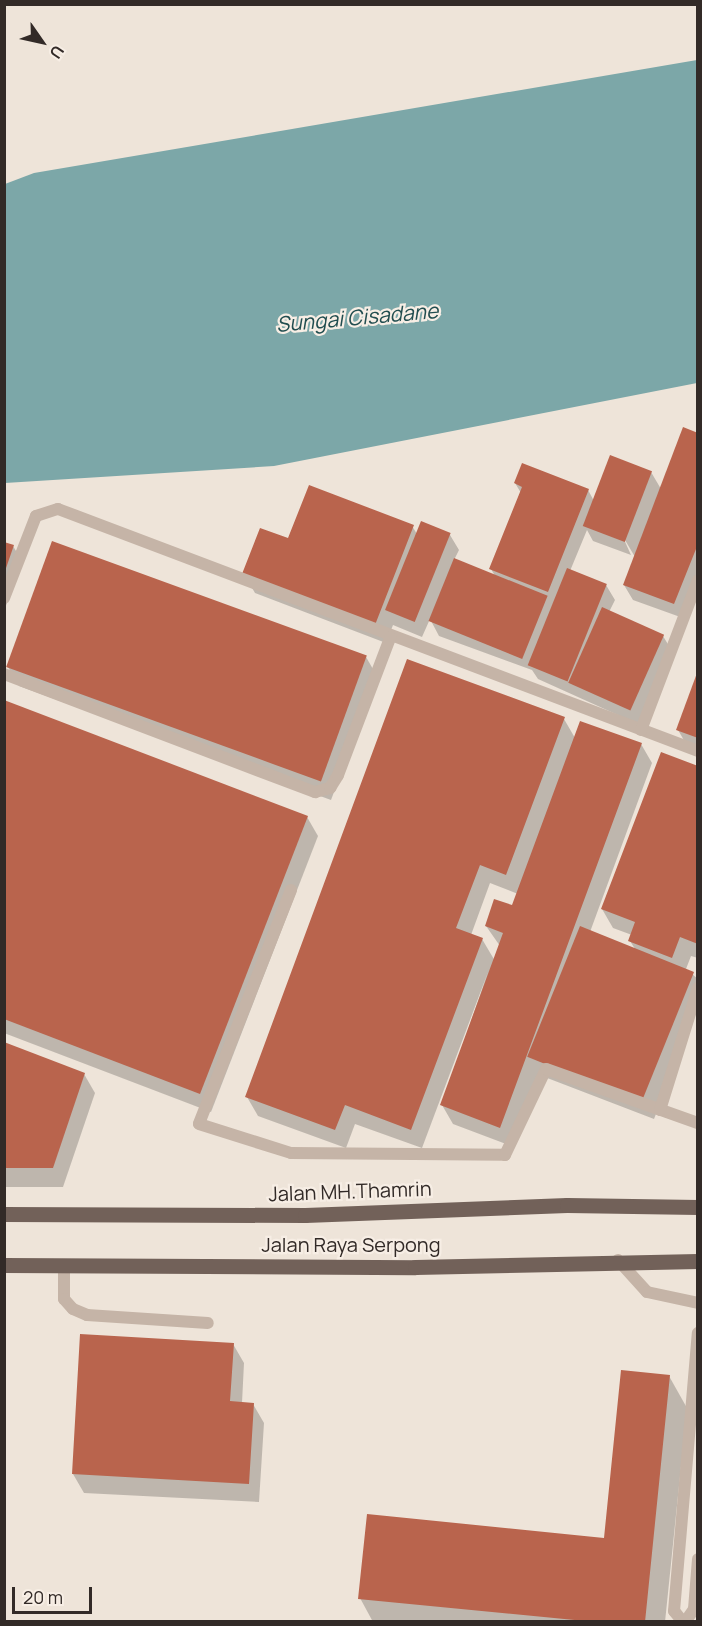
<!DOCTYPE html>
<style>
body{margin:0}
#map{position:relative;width:702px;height:1626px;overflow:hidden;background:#eee4d9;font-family:Manrope,sans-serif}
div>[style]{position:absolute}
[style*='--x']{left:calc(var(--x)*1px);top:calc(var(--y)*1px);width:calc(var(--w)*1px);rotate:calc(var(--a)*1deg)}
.water>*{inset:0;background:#7ca7a8}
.shadow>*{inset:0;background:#0003}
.building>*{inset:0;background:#b9644d;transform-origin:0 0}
.lane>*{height:12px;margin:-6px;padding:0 6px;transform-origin:6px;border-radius:6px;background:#c5b4a7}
.primary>*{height:15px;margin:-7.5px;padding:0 7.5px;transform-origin:7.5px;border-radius:7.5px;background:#726159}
span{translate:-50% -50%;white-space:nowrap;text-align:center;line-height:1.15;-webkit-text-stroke:4.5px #f7eee5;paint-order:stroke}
.street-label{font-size:20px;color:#322a27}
.water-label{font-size:21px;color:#214d4f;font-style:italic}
.frame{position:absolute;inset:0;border:6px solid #322a27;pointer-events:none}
.north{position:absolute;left:12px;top:12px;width:60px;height:60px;-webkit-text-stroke:4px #f7eee5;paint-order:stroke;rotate:124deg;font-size:16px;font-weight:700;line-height:24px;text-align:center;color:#322a27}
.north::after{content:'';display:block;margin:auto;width:21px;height:27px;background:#322a27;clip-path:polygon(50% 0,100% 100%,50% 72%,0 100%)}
.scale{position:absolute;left:12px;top:1587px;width:80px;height:27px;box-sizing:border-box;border:3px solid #322a27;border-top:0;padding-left:8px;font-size:18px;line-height:21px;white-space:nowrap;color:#322a27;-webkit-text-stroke:4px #f7eee5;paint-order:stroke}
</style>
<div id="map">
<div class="water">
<i style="clip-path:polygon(697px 60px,697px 383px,274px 466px,5px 483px,5px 184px,34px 173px)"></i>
</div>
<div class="shadow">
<i style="clip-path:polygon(698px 434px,698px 580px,683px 618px,633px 600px,624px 585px,635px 557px,622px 535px,631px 555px,593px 541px,587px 530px,570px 571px,606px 585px,615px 600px,609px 612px,663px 636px,672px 651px,640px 725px,538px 679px,532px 670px,439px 636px,430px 619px,422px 637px,393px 625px,386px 643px,255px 593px,244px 574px,289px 540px,412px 526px,417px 534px,450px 535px,459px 550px,454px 560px,495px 576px,491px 569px,521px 493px,515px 483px,588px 490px,594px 501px,651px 472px,661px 489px)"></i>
<i style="clip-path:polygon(4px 543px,13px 546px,22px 561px,4px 611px)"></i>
<i style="clip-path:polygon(366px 657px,377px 676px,331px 800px,19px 686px,8px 667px)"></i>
<i style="clip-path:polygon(698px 677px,698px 752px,689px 749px,678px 730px)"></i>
<i style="clip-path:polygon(4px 701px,307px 817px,318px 836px,211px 1112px,4px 1033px)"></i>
<i style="clip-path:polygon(evenodd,564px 719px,575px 738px,641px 744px,652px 763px,590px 932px,635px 949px,630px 941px,632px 935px,613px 928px,602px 909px,698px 767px,698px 958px,691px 956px,686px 969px,698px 979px,698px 1008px,654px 1119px,542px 1076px,511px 1146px,453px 1124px,442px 1105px,488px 972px,422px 1148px,355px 1124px,346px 1148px,258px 1116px,247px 1097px,564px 719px,490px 883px,518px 894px,513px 907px,486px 926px,500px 946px,495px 961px,482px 939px,471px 935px,490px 883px)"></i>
<i style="clip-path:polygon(4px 1044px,84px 1074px,95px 1093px,63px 1187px,4px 1187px)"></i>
<i style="clip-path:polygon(233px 1344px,244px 1363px,242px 1403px,253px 1404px,264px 1423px,259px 1502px,84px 1493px,73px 1474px)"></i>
<i style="clip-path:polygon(669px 1376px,687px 1408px,665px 1622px,373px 1622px,360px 1598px,605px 1539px)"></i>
</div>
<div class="building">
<i style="clip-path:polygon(683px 427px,698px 433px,698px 544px,674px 604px,623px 585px)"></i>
<i style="left:610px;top:455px;width:45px;height:76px;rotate:21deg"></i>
<i style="clip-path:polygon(522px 463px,589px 489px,548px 592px,489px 569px,522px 487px,514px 483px)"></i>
<i style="clip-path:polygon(309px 485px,414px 525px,375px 625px,242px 574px,260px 528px,288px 538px)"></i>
<i style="left:421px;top:521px;width:32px;height:96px;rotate:22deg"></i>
<i style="left:52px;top:541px;width:335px;height:134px;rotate:20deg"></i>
<i style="clip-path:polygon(4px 542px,14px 545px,5px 571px,4px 571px)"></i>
<i style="left:454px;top:558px;width:101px;height:68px;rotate:22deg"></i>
<i style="left:567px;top:568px;width:43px;height:105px;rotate:22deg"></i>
<i style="left:602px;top:607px;width:68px;height:83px;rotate:24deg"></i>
<i style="clip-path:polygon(407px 659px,565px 717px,506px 875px,480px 865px,456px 928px,483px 938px,411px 1130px,345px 1105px,335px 1130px,245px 1097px)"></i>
<i style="clip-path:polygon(697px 673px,698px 673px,698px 738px,676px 730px)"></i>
<i style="clip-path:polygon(4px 700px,308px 816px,200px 1094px,4px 1019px)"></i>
<i style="clip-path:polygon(580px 721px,642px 743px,500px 1128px,440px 1105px,503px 933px,485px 926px,494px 899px,512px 905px)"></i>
<i style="clip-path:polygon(661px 752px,698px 766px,698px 944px,680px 937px,672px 958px,628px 941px,635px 922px,601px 909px)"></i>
<i style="left:580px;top:926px;width:123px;height:141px;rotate:22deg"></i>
<i style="clip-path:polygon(4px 1042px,85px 1073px,53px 1168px,4px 1168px)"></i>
<i style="clip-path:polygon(80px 1334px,234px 1343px,230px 1401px,254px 1403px,249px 1484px,72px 1474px)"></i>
<i style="clip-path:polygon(621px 1370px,670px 1375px,645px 1622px,595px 1622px,358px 1599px,367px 1514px,604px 1538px)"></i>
</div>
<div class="lane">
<i style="--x:4;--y:598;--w:88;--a:-68.7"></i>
<i style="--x:36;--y:516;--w:23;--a:-18"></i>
<i style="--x:58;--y:509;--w:684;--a:20.71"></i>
<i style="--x:4;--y:674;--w:333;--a:20.8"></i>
<i style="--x:315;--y:792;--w:16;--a:-15"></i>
<i style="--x:330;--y:788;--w:15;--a:-58"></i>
<i style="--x:338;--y:775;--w:147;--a:-69.2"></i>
<i style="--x:641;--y:730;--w:160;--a:-69.2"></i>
<i style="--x:291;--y:890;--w:251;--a:111.5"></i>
<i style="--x:199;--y:1124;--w:96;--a:17.5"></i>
<i style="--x:291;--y:1153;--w:214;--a:0.5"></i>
<i style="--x:505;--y:1155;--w:95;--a:-64.5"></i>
<i style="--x:546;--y:1069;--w:161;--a:19.6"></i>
<i style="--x:660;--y:1110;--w:128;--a:-72.7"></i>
<i style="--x:618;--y:1260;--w:43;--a:47.8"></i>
<i style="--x:647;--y:1292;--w:52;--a:12.2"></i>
<i style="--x:64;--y:1265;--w:34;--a:90"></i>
<i style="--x:64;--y:1299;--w:13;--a:48"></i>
<i style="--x:73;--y:1309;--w:15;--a:23"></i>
<i style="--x:87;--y:1315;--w:121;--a:3.8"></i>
<i style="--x:683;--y:1622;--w:14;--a:-129"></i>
<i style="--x:674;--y:1611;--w:279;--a:-85.1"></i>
<i style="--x:685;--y:1622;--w:16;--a:-55"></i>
<i style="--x:694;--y:1609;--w:50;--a:-85.4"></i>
</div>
<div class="primary">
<i style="--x:4;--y:1214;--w:301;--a:0.2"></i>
<i style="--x:305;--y:1215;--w:262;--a:-2.2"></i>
<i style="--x:567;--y:1205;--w:131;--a:0.9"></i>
<i style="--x:4;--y:1265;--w:411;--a:0.3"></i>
<i style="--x:415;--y:1267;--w:283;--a:-1.2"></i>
</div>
<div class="street-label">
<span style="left:350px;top:1191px;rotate:-2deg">Jalan MH.Thamrin</span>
<span style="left:351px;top:1244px">Jalan Raya Serpong</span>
</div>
<div class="water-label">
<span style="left:357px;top:317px;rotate:-5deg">Sungai Cisadane</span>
</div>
<div class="frame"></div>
<div class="north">U</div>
<div class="scale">20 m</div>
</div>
